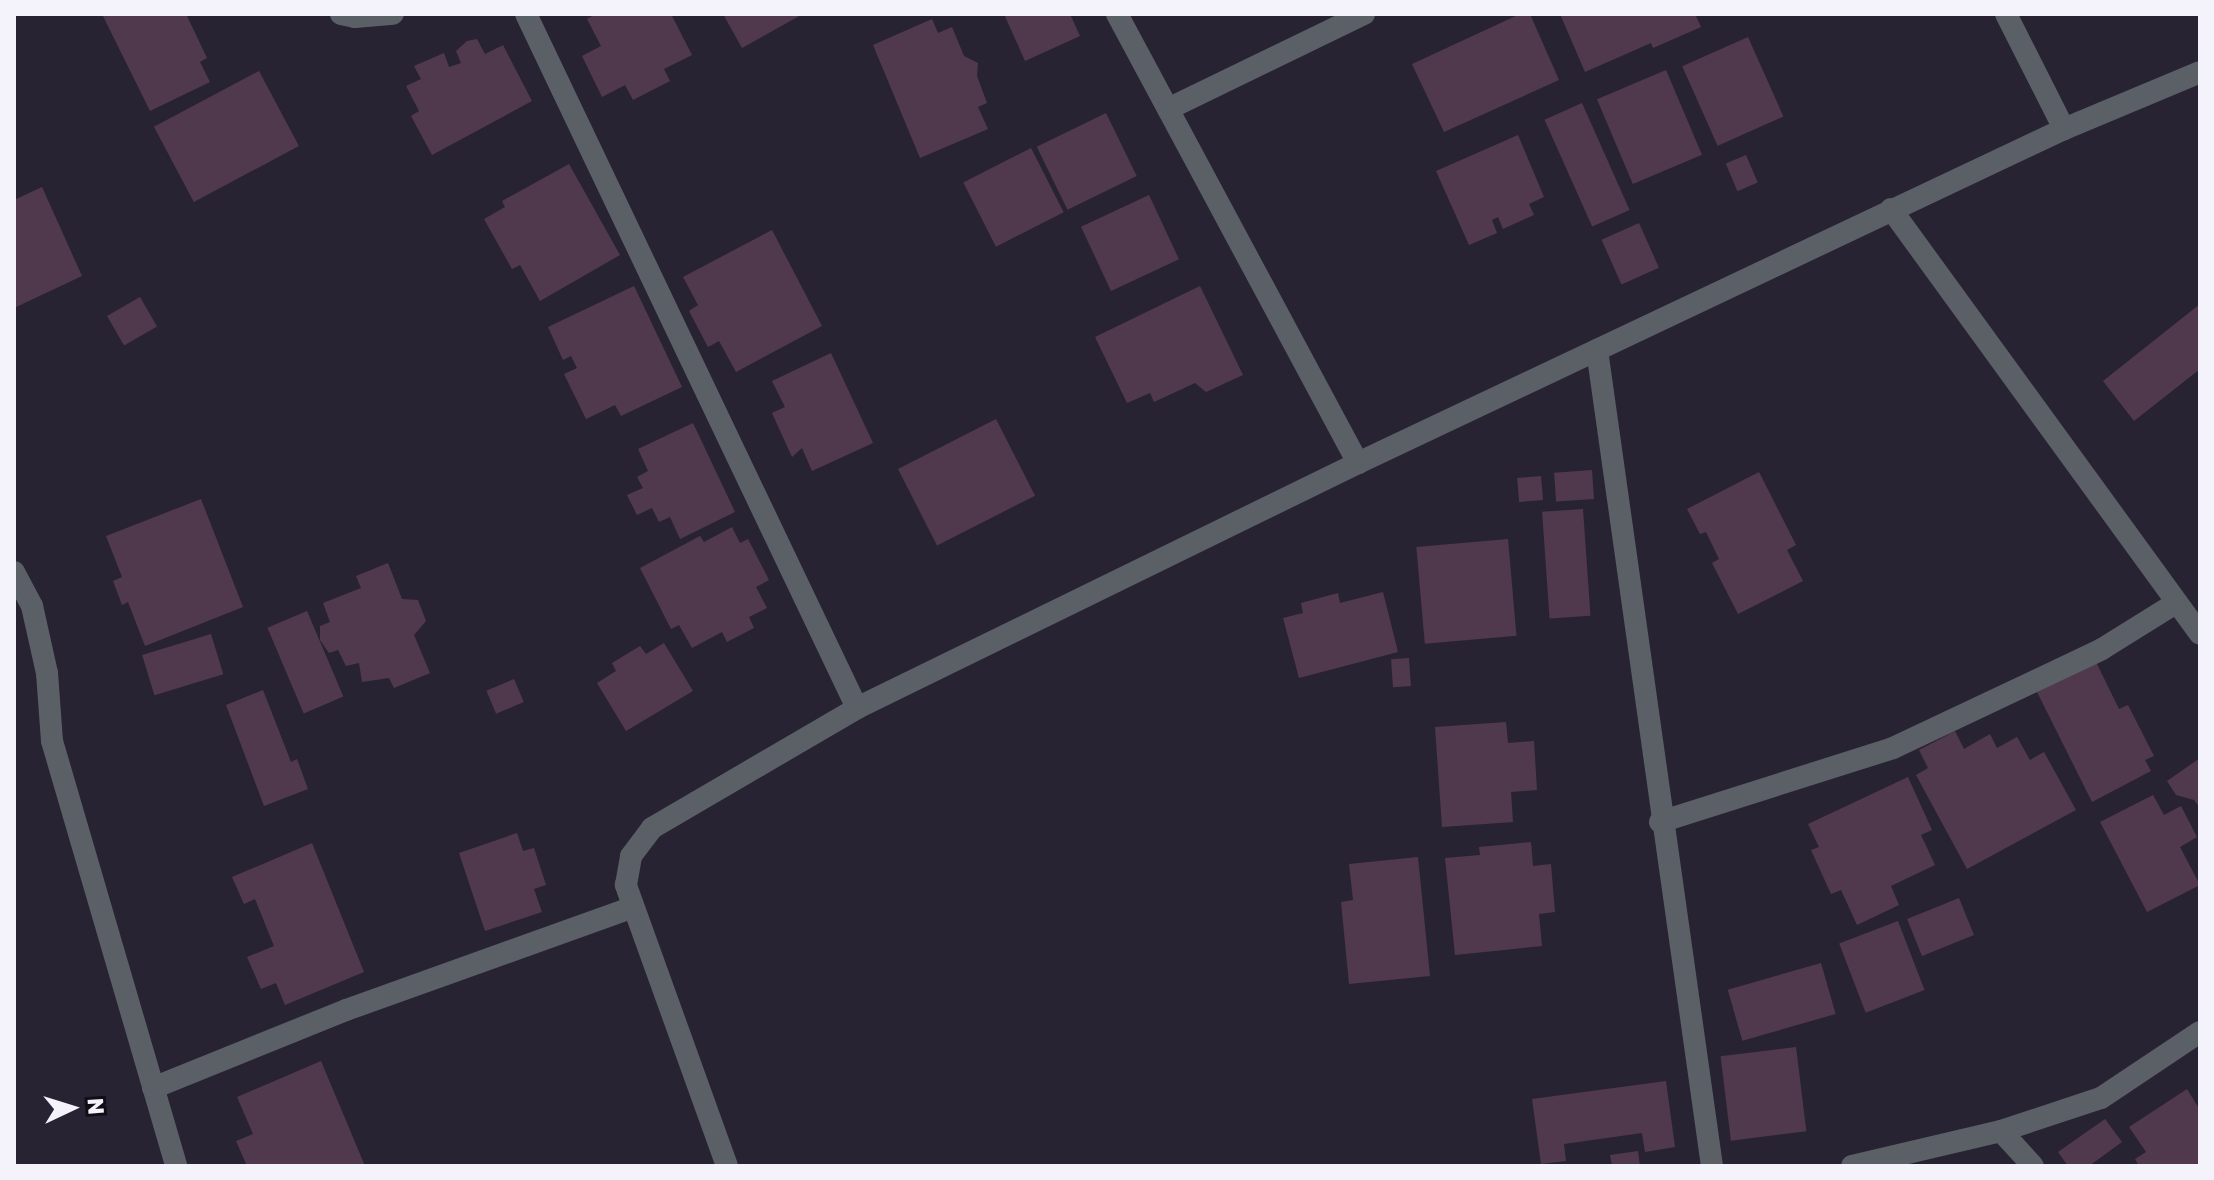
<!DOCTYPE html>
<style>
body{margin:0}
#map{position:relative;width:2214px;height:1180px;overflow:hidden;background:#282332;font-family:"Golos Text",sans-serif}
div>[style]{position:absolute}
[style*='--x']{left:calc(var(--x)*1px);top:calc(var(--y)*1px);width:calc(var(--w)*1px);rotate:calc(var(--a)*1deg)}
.building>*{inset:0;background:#51394d;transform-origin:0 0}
.minor>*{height:22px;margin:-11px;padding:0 11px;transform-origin:11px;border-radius:11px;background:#5b5f66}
span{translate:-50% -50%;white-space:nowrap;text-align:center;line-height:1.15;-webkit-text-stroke:6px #100e14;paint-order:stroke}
.frame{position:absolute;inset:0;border:16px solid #f4f2fb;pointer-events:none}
.north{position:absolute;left:32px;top:1068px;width:80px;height:80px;-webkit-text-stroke:6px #100e14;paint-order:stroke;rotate:86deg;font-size:22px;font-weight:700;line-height:32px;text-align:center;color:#f4f2fb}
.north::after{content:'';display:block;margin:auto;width:28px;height:36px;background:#f4f2fb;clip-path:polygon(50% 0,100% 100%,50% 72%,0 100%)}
</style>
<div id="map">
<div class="building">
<i style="clip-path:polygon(102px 14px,186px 14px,207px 58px,200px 62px,210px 82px,150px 111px)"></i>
<i style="clip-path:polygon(596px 14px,671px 14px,692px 55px,664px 69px,670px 81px,633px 100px,625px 85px,602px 97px,582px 56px,601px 46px,587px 19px)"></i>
<i style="clip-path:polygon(723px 14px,803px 14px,742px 48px)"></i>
<i style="clip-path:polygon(1004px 14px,1070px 14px,1080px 36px,1025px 61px)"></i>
<i style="clip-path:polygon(1520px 14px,1530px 14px,1559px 80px,1444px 132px,1412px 64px)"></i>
<i style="clip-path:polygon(1560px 14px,1695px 14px,1701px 27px,1653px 48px,1651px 43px,1585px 72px)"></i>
<i style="clip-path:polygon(932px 19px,938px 33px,952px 27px,964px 56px,978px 63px,977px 76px,987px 103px,978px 107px,988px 129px,920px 158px,873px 45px)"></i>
<i style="left:1748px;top:37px;width:87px;height:72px;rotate:66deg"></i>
<i style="clip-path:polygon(477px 39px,485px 54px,503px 45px,532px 101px,432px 155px,411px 116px,419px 111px,406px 86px,421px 79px,414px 66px,444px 53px,449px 67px,461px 63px,456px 51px,467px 41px)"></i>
<i style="left:1666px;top:70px;width:92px;height:75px;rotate:67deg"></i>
<i style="left:259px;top:71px;width:85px;height:119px;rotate:62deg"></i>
<i style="left:1582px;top:103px;width:117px;height:41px;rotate:66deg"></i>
<i style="left:1106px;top:113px;width:70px;height:77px;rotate:64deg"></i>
<i style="clip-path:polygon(1518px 135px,1544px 197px,1529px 204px,1534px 215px,1503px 229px,1498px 217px,1492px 220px,1497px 233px,1469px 245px,1436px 171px)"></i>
<i style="left:1031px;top:148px;width:72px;height:76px;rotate:63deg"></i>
<i style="left:1746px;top:155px;width:30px;height:22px;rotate:67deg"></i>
<i style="clip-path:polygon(569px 164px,620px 255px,540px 301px,520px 265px,512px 269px,484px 219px,505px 207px,502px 201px)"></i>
<i style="clip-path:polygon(42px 187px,82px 276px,14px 308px,14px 200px)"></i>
<i style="left:1149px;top:195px;width:71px;height:75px;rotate:65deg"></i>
<i style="left:1639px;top:223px;width:49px;height:41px;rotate:66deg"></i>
<i style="clip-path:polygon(772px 230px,822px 326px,736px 372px,719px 341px,708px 347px,689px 311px,698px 305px,683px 277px)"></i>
<i style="clip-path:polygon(634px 286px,682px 387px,621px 416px,615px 405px,586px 419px,564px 374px,577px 368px,571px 356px,563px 360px,548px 327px)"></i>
<i style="clip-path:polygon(1200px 286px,1243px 375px,1206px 392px,1195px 383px,1154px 402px,1150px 393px,1127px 403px,1095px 337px)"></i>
<i style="left:140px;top:297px;width:34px;height:38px;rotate:60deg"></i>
<i style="clip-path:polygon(2200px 304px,2200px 369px,2134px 421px,2103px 381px)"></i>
<i style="clip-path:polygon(831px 353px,873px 443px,812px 471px,802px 448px,792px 457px,772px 413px,785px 407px,772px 381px)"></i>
<i style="left:996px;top:419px;width:86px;height:110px;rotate:63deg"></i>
<i style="clip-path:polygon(693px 423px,735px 512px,680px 539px,670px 517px,659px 522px,652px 508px,637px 515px,627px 495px,643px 488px,637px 477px,648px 471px,638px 449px)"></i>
<i style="left:1592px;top:470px;width:29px;height:38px;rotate:86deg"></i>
<i style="clip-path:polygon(1759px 472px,1796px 545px,1787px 550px,1803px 581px,1738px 614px,1712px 563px,1719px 559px,1706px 532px,1700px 534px,1687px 509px)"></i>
<i style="left:1541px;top:476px;width:24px;height:24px;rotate:85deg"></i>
<i style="clip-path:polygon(201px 499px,243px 607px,145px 646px,128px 602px,122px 605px,113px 581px,122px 577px,106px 536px)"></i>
<i style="left:1583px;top:509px;width:107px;height:41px;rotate:86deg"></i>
<i style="clip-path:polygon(732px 527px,740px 543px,748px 539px,769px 580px,756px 587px,767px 608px,749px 617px,754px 628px,727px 642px,722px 632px,692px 648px,679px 625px,671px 629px,640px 568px,700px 536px,704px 542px)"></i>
<i style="left:1508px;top:539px;width:97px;height:92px;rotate:85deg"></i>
<i style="clip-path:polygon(388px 563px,402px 599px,418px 600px,426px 621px,414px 635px,430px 673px,394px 688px,389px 678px,362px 682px,359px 663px,346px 666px,338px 650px,329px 653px,320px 640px,320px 626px,330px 622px,323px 603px,361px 588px,356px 576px)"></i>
<i style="clip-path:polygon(1383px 592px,1398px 652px,1299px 678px,1283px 618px,1303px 613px,1301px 603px,1338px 593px,1340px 603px)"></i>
<i style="left:307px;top:611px;width:93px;height:43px;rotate:67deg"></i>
<i style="left:211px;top:634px;width:42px;height:72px;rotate:73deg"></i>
<i style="clip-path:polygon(664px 643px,693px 691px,626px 731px,597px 683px,616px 671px,612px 663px,640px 646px,646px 654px)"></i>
<i style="left:1409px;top:658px;width:28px;height:18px;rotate:86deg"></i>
<i style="clip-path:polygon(2095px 660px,2119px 709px,2128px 705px,2154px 756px,2145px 760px,2151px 771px,2092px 802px,2036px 690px)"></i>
<i style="left:514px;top:679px;width:25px;height:30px;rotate:67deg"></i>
<i style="clip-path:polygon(263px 690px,291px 762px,297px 759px,308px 789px,264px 806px,226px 705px)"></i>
<i style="clip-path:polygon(1506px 722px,1508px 743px,1534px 741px,1537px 790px,1511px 792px,1513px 822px,1442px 827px,1435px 727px)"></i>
<i style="clip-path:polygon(1955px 731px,1964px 749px,1990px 734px,1997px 748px,2017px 737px,2030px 760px,2044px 752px,2076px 810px,1967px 869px,1916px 775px,1928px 768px,1919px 750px)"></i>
<i style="clip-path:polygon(2200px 758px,2200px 808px,2194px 800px,2176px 795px,2167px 781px)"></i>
<i style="clip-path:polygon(1908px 777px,1932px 830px,1921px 835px,1935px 865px,1891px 886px,1899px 905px,1857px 925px,1841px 890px,1831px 894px,1811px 850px,1819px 847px,1808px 824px)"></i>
<i style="clip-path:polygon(2153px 795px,2164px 815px,2181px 806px,2197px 837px,2180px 847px,2200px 885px,2147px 912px,2100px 822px)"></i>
<i style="clip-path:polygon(517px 833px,523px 851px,534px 848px,546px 885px,534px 889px,542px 912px,485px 931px,459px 853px)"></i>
<i style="clip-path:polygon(1531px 842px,1533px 866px,1551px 864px,1555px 912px,1539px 914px,1542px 946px,1455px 955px,1445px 858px,1480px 855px,1479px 847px)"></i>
<i style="clip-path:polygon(312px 843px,364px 972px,285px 1005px,276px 983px,261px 989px,247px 957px,274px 946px,255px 899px,244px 904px,232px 877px)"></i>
<i style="clip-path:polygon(1418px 857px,1430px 976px,1349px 984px,1341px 902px,1353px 900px,1349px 864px)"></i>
<i style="left:1959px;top:898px;width:40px;height:56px;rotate:68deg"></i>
<i style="left:1898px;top:921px;width:74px;height:63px;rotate:69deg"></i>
<i style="left:1821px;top:963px;width:53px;height:97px;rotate:74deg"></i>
<i style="left:1796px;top:1047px;width:85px;height:76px;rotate:83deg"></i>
<i style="clip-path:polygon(321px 1061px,365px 1166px,247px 1166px,236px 1141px,253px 1134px,237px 1097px)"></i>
<i style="clip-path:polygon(1666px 1081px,1675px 1147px,1645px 1152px,1642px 1133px,1564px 1144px,1566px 1161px,1541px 1164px,1532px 1099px)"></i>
<i style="clip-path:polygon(2187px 1089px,2200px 1110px,2200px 1166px,2139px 1166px,2135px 1159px,2146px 1152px,2129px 1127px)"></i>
<i style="clip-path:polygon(2105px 1119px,2122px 1142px,2089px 1166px,2068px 1166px,2058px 1152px)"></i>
<i style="clip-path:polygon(1638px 1151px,1640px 1166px,1612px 1166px,1610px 1155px)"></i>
</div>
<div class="minor">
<i style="--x:341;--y:14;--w:14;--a:12"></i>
<i style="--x:355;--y:17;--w:38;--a:-5"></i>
<i style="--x:526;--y:14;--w:769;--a:64.5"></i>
<i style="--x:1117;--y:14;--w:510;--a:61.78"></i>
<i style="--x:2006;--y:14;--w:129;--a:63.2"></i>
<i style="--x:1168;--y:109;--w:218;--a:-25.9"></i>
<i style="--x:1891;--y:209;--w:525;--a:53.98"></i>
<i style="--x:1597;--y:350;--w:824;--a:81.98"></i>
<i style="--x:14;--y:572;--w:38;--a:62"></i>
<i style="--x:32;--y:606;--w:69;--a:77.4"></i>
<i style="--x:47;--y:673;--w:68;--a:85.8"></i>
<i style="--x:52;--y:741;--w:443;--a:73.7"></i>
<i style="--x:1660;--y:822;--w:244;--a:-17.6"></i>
<i style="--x:1893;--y:748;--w:231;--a:-25.3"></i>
<i style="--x:2102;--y:649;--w:87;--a:-31.9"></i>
<i style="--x:153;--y:1088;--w:208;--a:-22"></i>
<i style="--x:346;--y:1010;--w:305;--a:-19.7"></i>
<i style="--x:2001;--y:1131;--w:47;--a:47.6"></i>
<i style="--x:727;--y:1166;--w:299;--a:-109.8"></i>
<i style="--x:626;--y:885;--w:29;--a:-80"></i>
<i style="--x:631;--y:856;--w:35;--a:-53"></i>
<i style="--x:652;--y:828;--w:238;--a:-30.3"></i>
<i style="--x:857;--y:708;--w:558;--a:-26.06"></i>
<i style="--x:1358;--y:463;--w:781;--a:-25.32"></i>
<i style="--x:2064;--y:129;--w:147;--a:-22.7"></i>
<i style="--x:1852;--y:1166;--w:153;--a:-13.2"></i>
<i style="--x:2001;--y:1131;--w:105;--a:-18.3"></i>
<i style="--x:2101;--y:1098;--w:119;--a:-33.7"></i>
</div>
<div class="frame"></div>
<div class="north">N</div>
</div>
